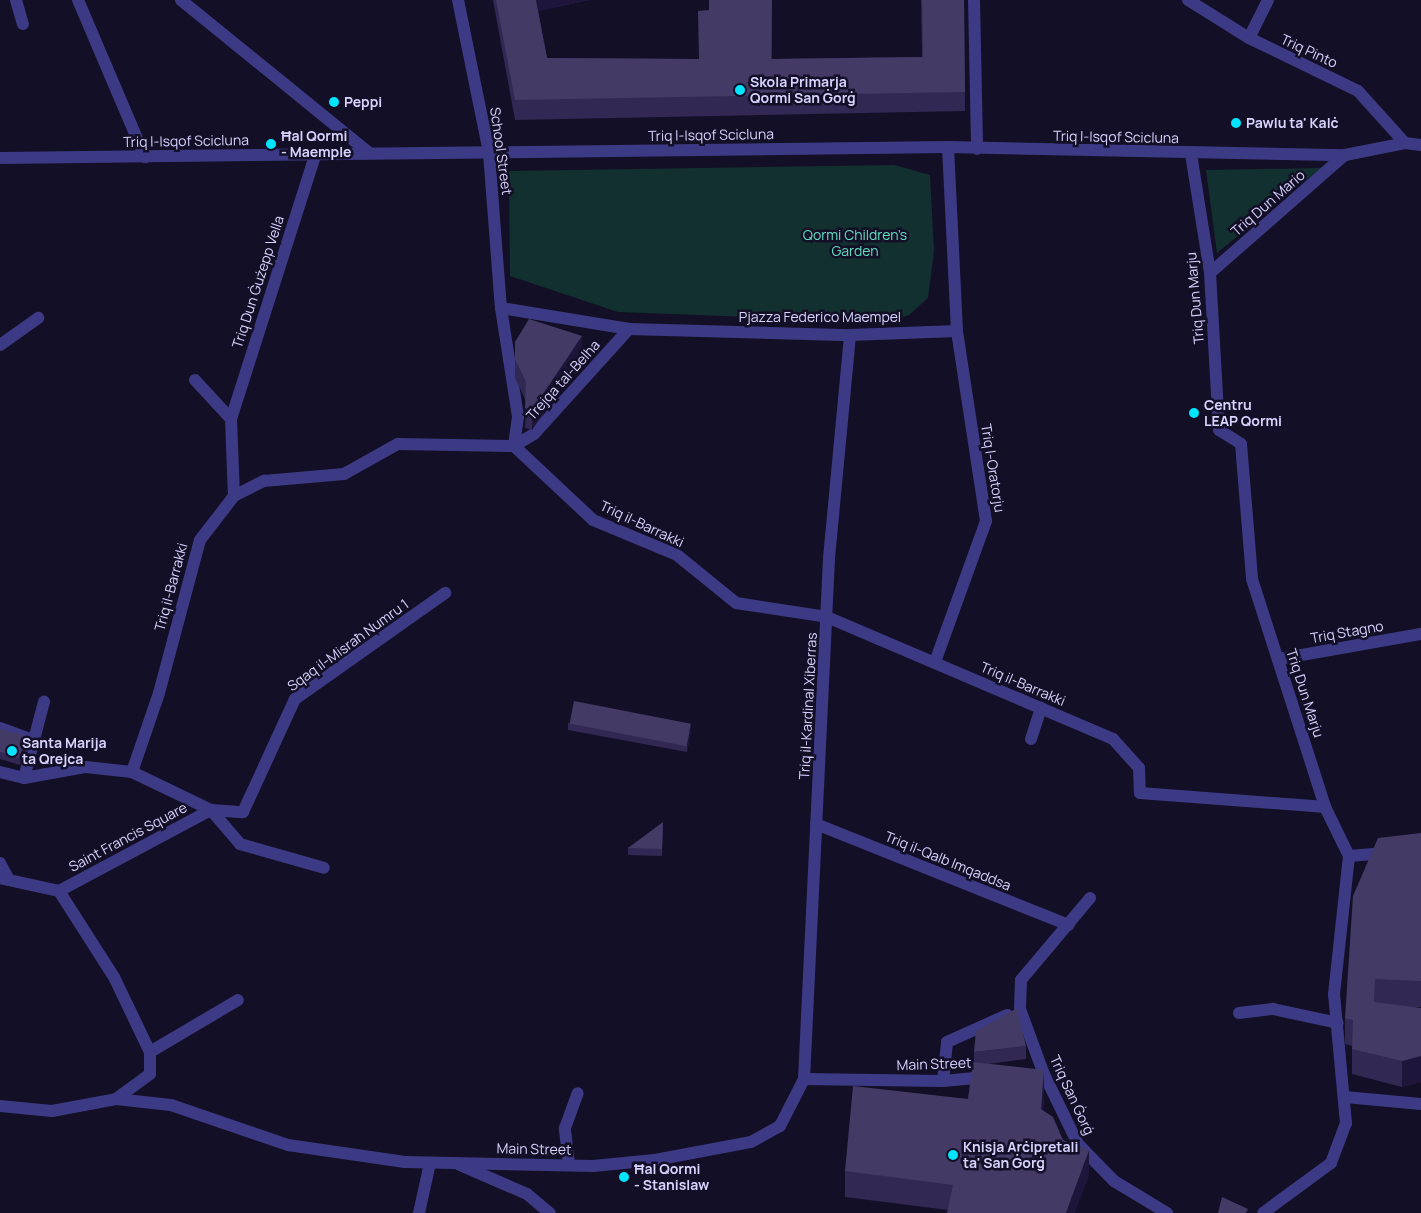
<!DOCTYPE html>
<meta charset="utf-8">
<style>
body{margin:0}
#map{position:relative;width:1421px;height:1213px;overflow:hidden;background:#130f26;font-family:Manrope,sans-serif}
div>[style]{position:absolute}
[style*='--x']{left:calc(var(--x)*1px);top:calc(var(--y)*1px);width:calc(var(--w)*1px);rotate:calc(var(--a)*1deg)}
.green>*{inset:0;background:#12302f}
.lane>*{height:12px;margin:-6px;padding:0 6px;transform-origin:6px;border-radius:6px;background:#3d3a85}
.street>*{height:12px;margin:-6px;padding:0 6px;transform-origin:6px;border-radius:6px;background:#3d3a85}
.wall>*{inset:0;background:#312854}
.shaded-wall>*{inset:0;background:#1d163a}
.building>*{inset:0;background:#433a66;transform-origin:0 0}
.dots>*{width:14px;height:14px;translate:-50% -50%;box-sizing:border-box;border:2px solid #130f26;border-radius:50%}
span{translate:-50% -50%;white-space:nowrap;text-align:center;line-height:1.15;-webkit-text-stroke:5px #130f26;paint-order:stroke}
.street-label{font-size:14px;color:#d9d4ff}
.poi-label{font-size:14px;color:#d9d4ff;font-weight:700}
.left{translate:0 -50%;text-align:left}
.park-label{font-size:14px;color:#5fe0c0}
</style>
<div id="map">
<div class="green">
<i style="clip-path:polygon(894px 165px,930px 175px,934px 251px,928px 298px,909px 315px,887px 322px,618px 312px,510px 276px,509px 171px)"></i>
<i style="clip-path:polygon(1321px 168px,1217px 253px,1206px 170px)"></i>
</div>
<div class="lane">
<i style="--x:16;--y:0;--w:25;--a:74"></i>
<i style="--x:78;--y:0;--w:171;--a:66.9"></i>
<i style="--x:974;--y:0;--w:149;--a:88.8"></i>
<i style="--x:501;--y:308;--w:110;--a:81.1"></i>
<i style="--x:518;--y:417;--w:29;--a:98"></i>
<i style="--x:0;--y:345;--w:47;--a:-35.4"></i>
<i style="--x:195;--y:380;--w:53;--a:47.3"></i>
<i style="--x:231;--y:419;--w:77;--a:87.8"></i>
<i style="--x:514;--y:446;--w:23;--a:-31"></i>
<i style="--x:534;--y:434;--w:142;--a:-47.9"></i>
<i style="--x:0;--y:728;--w:33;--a:20"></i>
<i style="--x:1031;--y:739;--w:33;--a:-72"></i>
<i style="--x:24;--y:778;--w:79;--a:-75.3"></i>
<i style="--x:211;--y:810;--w:32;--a:4"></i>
<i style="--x:243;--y:812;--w:124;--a:-65.3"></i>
<i style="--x:295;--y:699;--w:184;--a:-35.2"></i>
<i style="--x:1349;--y:856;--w:72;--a:-4.8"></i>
<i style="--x:1239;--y:1013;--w:34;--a:-7"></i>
<i style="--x:1273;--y:1009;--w:66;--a:12.2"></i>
<i style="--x:150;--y:1052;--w:102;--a:-30.6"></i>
<i style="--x:569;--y:1163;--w:35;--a:-97"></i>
<i style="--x:565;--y:1128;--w:37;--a:-70"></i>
<i style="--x:419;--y:1213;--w:51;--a:-77.6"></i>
</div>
<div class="street">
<i style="--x:181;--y:0;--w:241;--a:39.1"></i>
<i style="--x:458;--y:0;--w:156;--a:78.5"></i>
<i style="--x:489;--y:153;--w:155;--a:85.6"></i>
<i style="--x:501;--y:308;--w:130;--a:9.3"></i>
<i style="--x:629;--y:329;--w:221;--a:1.6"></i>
<i style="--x:850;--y:335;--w:107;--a:-2.1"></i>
<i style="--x:957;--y:331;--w:184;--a:-92.8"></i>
<i style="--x:1188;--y:0;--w:72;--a:31.9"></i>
<i style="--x:1249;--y:38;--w:121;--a:25.9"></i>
<i style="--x:1358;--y:91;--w:70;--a:47.9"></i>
<i style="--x:1249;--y:38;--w:42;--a:-63.4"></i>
<i style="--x:1191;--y:154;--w:121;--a:80.9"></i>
<i style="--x:1210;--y:273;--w:157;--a:86.7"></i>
<i style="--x:1219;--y:430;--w:26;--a:32"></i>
<i style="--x:1241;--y:444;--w:135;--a:85.3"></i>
<i style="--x:1252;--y:579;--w:239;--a:72.2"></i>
<i style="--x:1325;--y:807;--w:55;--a:63.9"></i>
<i style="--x:1349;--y:856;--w:139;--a:96.2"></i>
<i style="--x:1334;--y:994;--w:130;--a:84.7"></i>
<i style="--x:1346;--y:1123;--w:43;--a:110.6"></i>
<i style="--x:1331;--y:1163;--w:84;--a:143.7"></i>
<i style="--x:0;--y:158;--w:948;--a:-0.66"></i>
<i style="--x:948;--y:147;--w:397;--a:1.2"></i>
<i style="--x:1345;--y:155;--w:61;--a:-11.3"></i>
<i style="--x:1405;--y:143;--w:16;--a:7"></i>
<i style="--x:1210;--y:273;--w:179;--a:-41.2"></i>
<i style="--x:231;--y:419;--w:277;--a:-72.3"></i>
<i style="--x:1279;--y:659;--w:144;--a:-10"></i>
<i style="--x:935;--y:662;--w:150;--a:-70.1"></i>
<i style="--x:986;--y:521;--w:192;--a:-98.7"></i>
<i style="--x:0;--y:772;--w:25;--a:14"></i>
<i style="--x:24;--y:778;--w:63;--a:-10.1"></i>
<i style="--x:86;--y:767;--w:46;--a:6.2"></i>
<i style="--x:132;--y:772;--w:88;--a:25.7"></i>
<i style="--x:211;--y:810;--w:45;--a:49.5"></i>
<i style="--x:240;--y:844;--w:87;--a:15.9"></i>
<i style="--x:132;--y:772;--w:83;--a:-71.1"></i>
<i style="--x:159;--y:693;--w:158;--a:-75"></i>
<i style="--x:200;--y:540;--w:56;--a:-52.3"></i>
<i style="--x:234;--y:496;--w:34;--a:-27"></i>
<i style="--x:264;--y:481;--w:80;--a:-5"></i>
<i style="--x:344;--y:474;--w:62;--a:-29.1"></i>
<i style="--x:398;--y:444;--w:116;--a:1"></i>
<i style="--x:514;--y:446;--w:108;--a:43.1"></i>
<i style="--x:593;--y:520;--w:91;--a:22.6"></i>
<i style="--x:677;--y:555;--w:76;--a:39.1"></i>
<i style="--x:736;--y:603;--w:92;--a:8.7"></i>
<i style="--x:827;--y:617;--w:311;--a:23.1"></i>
<i style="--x:1113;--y:739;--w:39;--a:48"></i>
<i style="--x:1139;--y:768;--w:25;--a:88"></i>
<i style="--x:1140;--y:793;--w:186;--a:4.3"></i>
<i style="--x:816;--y:824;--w:272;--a:21.8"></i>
<i style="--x:0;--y:863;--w:17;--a:62"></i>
<i style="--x:0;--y:878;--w:60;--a:12.4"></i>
<i style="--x:59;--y:891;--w:102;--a:57.4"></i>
<i style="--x:114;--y:977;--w:83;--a:64.4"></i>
<i style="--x:150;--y:1052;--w:22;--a:90"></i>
<i style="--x:150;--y:1074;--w:42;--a:143.7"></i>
<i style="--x:59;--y:891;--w:172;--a:-28.1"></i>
<i style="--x:1090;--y:898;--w:107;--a:130.1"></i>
<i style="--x:1021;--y:980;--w:29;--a:92"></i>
<i style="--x:1020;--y:1009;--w:67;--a:69.9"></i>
<i style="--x:1043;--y:1072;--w:80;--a:64.1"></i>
<i style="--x:1078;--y:1144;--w:52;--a:45.8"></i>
<i style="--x:1114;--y:1181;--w:62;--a:31.1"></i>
<i style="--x:804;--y:1079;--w:139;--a:0.8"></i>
<i style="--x:943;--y:1081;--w:43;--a:-5.3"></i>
<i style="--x:943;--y:1081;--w:39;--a:-84"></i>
<i style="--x:947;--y:1042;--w:66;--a:-24.2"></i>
<i style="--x:1345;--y:1097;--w:76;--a:5.3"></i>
<i style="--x:0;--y:1106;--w:52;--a:5.5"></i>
<i style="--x:52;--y:1111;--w:65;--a:-10.6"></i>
<i style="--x:116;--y:1099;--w:55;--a:6.2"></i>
<i style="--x:171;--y:1105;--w:124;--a:18.9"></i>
<i style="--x:288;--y:1145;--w:118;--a:8.3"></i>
<i style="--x:405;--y:1162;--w:188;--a:1.2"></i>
<i style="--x:593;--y:1166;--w:62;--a:-5.5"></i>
<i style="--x:655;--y:1160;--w:98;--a:-10.6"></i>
<i style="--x:751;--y:1142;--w:33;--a:-29"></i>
<i style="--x:780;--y:1126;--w:53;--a:-62.9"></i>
<i style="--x:804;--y:1079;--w:522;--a:-87.25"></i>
<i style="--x:829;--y:558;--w:224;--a:-84.6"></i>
<i style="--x:460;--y:1165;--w:73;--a:23.4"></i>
<i style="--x:527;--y:1194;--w:30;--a:40"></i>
</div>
<div class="wall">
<i style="clip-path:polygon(493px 0,589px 0,538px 11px,547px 58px,699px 59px,709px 10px,709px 0,772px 0,772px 59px,922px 57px,921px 0,964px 0,965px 111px,515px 120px)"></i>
<i style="clip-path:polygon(515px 342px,582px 356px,532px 430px,525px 428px,526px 401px,515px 378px)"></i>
<i style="clip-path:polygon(568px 723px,691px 731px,687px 752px,568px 730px)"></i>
<i style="clip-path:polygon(0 729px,26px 743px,20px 765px,0 759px)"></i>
<i style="clip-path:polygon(663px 828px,662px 856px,628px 855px,628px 848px)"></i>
<i style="clip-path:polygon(1421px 833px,1421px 1007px,1409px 1007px,1421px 1008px,1421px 1082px,1402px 1087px,1352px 1074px,1352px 1046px,1345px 1044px,1345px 1018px)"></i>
<i style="clip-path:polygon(1026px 1046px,1026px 1059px,988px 1064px,1044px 1096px,1043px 1111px,1089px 1176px,948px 1210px,845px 1197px,845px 1171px,968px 1099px,974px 1062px,974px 1052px)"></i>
</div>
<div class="shaded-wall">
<i style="clip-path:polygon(534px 0,589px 0,534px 12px)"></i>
<i style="clip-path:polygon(582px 336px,582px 356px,532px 430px,532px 410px)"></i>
<i style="clip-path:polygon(691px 724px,691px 731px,687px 752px,687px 745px)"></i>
<i style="clip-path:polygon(26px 736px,26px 743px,20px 765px,20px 758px)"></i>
<i style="clip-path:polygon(1421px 1056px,1421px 1082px,1402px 1087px,1402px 1061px)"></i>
<i style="clip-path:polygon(1044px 1070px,1044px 1096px,1041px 1135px,1041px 1109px)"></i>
<i style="clip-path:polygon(1089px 1150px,1089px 1176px,1075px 1213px,1066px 1213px)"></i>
</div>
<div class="building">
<i style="clip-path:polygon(496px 0,536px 0,547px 58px,699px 59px,698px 11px,709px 10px,709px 0,772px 0,771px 59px,923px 57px,922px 0,964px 0,965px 92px,515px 100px)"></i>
<i style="clip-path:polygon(529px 319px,582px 336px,532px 410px,525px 408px,526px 382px,515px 359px,515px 342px)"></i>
<i style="left:574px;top:701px;width:119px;height:23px;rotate:11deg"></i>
<i style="clip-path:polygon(0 729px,26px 736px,20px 758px,0 752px)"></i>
<i style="clip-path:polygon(663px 822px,662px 849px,628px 848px)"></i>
<i style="clip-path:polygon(1421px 833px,1421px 981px,1375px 979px,1374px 1002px,1421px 1008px,1421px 1056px,1402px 1061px,1352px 1049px,1353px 1020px,1345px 1018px,1353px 896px,1378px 838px)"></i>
<i style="clip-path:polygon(1017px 1008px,1026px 1046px,974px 1052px,976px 1031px)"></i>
<i style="clip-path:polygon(973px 1062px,1044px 1070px,1041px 1109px,1053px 1117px,1063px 1140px,1089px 1150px,1066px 1213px,947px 1213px,953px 1185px,845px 1171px,853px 1086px,968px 1099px)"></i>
<i style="clip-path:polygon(1222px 1197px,1248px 1209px,1246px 1213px,1218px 1213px)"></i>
</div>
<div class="dots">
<i style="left:740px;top:90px;background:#00e5ff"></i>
<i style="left:334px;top:102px;background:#00e5ff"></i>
<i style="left:1236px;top:123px;background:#00e5ff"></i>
<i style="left:271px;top:144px;background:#00e5ff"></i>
<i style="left:1194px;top:413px;background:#00e5ff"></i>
<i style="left:12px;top:751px;background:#00e5ff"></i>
<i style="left:953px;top:1155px;background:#00e5ff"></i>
<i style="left:624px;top:1177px;background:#00e5ff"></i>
</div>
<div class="street-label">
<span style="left:1309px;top:51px;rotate:25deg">Triq Pinto</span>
<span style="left:711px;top:135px;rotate:-1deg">Triq l-Isqof Scicluna</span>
<span style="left:1116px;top:137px;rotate:1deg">Triq l-Isqof Scicluna</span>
<span style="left:186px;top:141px;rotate:-1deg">Triq l-Isqof Scicluna</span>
<span style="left:501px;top:151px;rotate:82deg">School Street</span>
<span style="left:1268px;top:203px;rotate:-41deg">Triq Dun Mario</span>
<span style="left:258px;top:282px;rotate:-72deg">Triq Dun Ġużepp Vella</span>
<span style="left:1195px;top:298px;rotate:-95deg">Triq Dun Marju</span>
<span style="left:820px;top:317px">Pjazza Federico Maempel</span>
<span style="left:563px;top:380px;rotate:-48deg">Trejqa tal-Belha</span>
<span style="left:993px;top:468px;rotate:81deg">Triq l-Oratorju</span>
<span style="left:642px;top:524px;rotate:25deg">Triq il-Barrakki</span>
<span style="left:171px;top:587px;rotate:-75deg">Triq il-Barrakki</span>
<span style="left:1347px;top:632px;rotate:-10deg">Triq Stagno</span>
<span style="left:348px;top:645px;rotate:-36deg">Sqaq il-Misraħ Numru 1</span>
<span style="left:1023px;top:684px;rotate:23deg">Triq il-Barrakki</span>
<span style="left:1305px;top:693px;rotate:72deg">Triq Dun Marju</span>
<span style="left:808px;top:706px;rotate:-87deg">Triq il-Kardinal Xiberras</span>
<span style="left:128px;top:837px;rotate:-28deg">Saint Francis Square</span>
<span style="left:948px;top:861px;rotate:22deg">Triq il-Qalb Imqaddsa</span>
<span style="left:934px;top:1064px;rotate:-2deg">Main Street</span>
<span style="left:1072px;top:1095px;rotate:65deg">Triq San Ġorġ</span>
<span style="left:534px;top:1149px;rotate:1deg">Main Street</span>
</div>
<div class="poi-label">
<span class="left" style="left:750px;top:90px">Skola Primarja<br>Qormi San Ġorġ</span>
<span class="left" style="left:344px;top:102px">Peppi</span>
<span class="left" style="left:1246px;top:123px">Pawlu ta' Kalċ</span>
<span class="left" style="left:281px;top:144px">Ħal Qormi<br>- Maemple</span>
<span class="left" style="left:1204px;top:413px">Centru<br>LEAP Qormi</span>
<span class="left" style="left:22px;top:751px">Santa Marija<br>ta Qrejca</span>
<span class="left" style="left:963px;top:1155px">Knisja Arċipretali<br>ta' San Ġorġ</span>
<span class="left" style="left:634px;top:1177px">Ħal Qormi<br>- Stanislaw</span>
</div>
<div class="park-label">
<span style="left:855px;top:243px">Qormi Children's<br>Garden</span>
</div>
</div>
